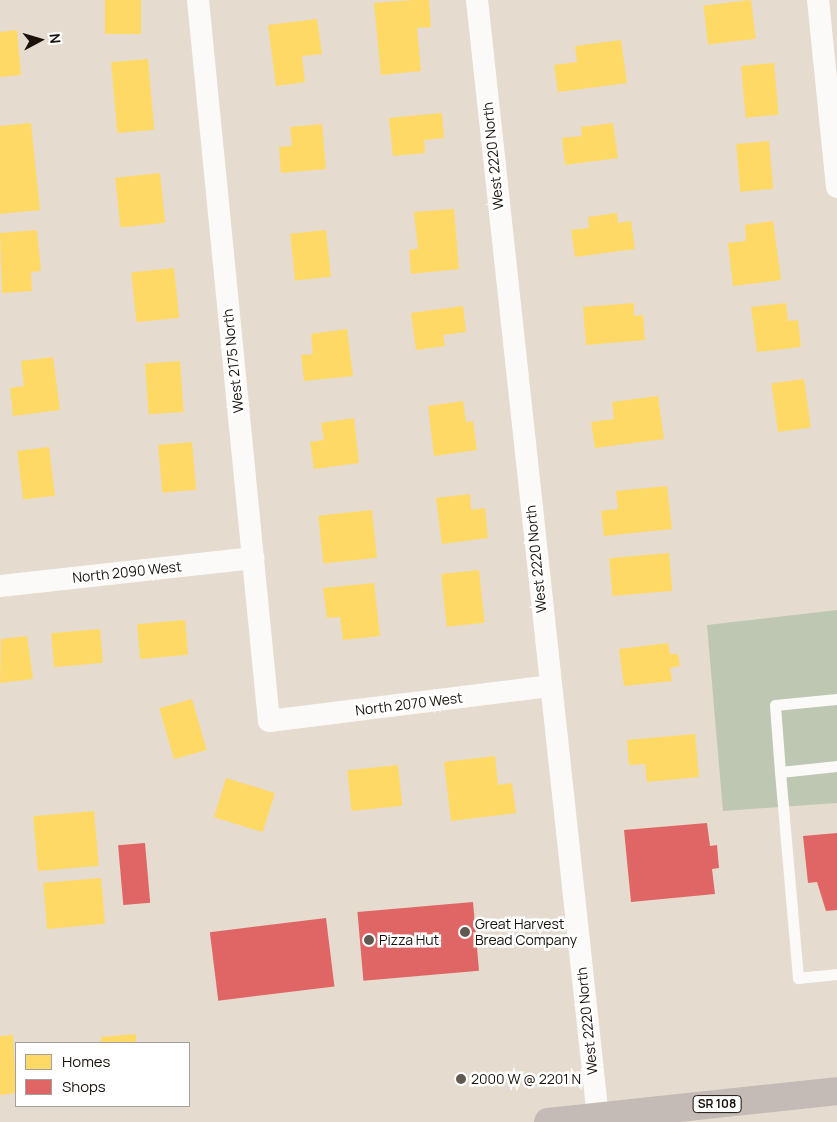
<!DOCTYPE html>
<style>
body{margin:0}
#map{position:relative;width:837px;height:1122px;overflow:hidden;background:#e6dbcf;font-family:Manrope,sans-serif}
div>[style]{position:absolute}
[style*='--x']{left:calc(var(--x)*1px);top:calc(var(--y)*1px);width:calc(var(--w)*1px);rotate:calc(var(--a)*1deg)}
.green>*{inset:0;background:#bdc7b2}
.homes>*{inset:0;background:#ffd966;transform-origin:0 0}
.shops>*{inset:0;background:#e06666;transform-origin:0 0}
.service>*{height:11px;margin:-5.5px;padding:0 5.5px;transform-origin:5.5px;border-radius:5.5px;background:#fbfaf8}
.minor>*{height:22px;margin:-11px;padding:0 11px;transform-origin:11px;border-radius:11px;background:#fbfaf8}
.primary>*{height:28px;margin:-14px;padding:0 14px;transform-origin:14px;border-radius:14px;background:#c4bbb6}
.dots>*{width:14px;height:14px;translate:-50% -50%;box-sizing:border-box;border:2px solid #fff;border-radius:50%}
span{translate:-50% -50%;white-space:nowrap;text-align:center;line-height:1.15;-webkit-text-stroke:5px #fff;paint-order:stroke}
.shield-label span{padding:1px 4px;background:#fff;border:1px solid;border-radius:4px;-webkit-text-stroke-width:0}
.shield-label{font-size:12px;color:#19120b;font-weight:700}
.street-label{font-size:14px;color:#19120b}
.poi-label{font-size:14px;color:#19120b}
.left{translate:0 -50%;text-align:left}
.legend{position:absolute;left:15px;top:1042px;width:175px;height:65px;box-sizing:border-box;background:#fff;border:1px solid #a3a09d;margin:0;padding:6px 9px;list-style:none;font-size:15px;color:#19120b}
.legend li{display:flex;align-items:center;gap:10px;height:25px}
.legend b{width:25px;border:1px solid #a3a09d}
.north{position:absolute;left:15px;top:15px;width:50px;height:50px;-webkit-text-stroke:4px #fff;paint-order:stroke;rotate:84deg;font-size:14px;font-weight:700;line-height:20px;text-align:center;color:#19120b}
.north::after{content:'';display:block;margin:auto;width:18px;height:22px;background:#19120b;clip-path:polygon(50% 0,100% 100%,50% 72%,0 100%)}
</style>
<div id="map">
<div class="green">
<i style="clip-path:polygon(837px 610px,837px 803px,723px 811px,707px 625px)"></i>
</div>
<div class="homes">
<i style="left:105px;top:0;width:36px;height:34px"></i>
<i style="clip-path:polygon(413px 0,429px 0,431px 27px,417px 28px,421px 71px,381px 75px,374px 3px)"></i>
<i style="left:751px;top:0;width:39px;height:48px;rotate:83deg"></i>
<i style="clip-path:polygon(317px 19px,322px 54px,302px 56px,305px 82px,276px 86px,268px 25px)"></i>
<i style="clip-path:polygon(17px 30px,21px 75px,0 77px,0 32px)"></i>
<i style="clip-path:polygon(621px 40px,627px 83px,558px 92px,554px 65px,577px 62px,575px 46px)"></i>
<i style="left:148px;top:59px;width:71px;height:37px;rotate:85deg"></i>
<i style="left:774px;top:63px;width:52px;height:33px;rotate:85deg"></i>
<i style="clip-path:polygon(442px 113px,444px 138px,424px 140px,425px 153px,393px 156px,389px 118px)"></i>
<i style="clip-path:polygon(31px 123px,40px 210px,0 214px,0 126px)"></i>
<i style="clip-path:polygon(613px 123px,618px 158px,565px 165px,562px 138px,582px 136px,581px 127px)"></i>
<i style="clip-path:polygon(322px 124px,326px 169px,281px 173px,279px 147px,292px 146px,290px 127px)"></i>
<i style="left:769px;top:141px;width:48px;height:33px;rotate:85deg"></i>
<i style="left:160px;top:173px;width:50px;height:45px;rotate:84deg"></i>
<i style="clip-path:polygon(454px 209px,459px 269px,411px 274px,409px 250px,418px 249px,414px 212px)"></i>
<i style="clip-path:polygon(617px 213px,618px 223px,631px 221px,635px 249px,575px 257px,571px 230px,589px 228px,588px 217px)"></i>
<i style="clip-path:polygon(773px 221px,781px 280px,733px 286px,728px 243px,746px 241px,745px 225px)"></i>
<i style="clip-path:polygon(37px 230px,41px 271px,31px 272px,32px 291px,2px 293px,0 233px)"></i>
<i style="left:326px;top:230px;width:47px;height:36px;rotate:84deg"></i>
<i style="left:174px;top:268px;width:50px;height:43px;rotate:84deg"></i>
<i style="clip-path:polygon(634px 303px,634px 316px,643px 315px,645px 340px,586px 345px,583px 307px)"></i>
<i style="clip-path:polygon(786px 303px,788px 321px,798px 320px,801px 347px,757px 352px,751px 307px)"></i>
<i style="clip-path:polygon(463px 306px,466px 332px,443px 335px,445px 346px,416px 350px,411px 313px)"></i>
<i style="clip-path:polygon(347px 329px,353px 376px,304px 381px,301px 355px,313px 354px,311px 334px)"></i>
<i style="clip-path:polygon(53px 357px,60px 410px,13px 416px,10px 388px,24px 386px,21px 361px)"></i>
<i style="left:180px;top:361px;width:51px;height:35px;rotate:86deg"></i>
<i style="left:804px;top:379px;width:49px;height:33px;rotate:82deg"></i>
<i style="clip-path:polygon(658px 396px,664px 439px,595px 448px,591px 422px,614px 419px,612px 402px)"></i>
<i style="clip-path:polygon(463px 401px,466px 422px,473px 421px,477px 450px,434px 456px,428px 406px)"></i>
<i style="clip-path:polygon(354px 418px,359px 463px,314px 469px,310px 442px,324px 440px,321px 423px)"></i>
<i style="left:192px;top:442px;width:48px;height:34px;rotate:85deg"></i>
<i style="left:49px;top:447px;width:49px;height:32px;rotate:83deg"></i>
<i style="clip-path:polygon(667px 486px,672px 529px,604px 536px,601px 511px,618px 509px,616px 491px)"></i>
<i style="clip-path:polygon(470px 494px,471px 510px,485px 508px,488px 538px,442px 544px,436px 498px)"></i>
<i style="left:372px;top:510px;width:48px;height:54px;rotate:84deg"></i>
<i style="left:669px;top:553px;width:38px;height:60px;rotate:85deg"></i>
<i style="left:479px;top:570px;width:53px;height:38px;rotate:84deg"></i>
<i style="clip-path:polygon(374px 583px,380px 636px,343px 640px,340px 617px,327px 618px,323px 588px)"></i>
<i style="left:185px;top:620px;width:35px;height:48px;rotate:85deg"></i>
<i style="left:100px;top:629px;width:34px;height:49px;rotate:85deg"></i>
<i style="clip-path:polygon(27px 636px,33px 679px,0 683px,1px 639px)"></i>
<i style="clip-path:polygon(668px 643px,670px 654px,678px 654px,680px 666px,670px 668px,672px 681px,624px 686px,619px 649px)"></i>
<i style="left:192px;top:699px;width:53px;height:34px;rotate:74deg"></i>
<i style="clip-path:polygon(695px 734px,699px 777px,647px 782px,645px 764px,629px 765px,627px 740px)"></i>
<i style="clip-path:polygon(495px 756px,498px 785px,512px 783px,516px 813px,451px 821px,444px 762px)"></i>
<i style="left:398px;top:765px;width:41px;height:51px;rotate:84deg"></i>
<i style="left:226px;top:778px;width:51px;height:41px;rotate:17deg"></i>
<i style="left:94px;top:811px;width:55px;height:61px;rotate:85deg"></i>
<i style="left:101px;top:878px;width:46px;height:58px;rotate:85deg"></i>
<i style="clip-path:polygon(136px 1034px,136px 1043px,101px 1043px,101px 1037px)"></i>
<i style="clip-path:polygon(13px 1035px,16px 1093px,0 1095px,0 1036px)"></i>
</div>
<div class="shops">
<i style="clip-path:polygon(707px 823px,710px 846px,717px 845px,719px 868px,712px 869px,715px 894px,631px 902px,624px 830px)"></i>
<i style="clip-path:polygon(837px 833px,837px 910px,826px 911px,817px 882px,808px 883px,803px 836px)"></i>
<i style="left:145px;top:843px;width:60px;height:27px;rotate:85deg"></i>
<i style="left:473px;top:902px;width:69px;height:116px;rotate:85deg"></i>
<i style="left:326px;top:918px;width:69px;height:117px;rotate:83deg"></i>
</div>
<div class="service">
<i style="--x:837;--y:766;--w:57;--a:174"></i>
<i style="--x:780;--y:772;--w:207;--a:85"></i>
<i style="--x:798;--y:978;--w:39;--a:-6"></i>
<i style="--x:780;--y:772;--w:67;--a:-94.3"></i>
<i style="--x:775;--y:705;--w:62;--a:-5.5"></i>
</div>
<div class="minor">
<i style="--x:198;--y:0;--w:724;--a:84.38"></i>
<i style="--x:269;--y:721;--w:282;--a:-7.1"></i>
<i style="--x:477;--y:0;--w:1124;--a:83.82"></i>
<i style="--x:818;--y:0;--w:188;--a:84.2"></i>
<i style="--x:0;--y:586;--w:255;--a:-6.3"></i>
</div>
<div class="primary">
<i style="--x:548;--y:1122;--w:291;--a:-6.1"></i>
</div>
<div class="dots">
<i style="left:465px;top:932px;background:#615850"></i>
<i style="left:369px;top:940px;background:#615850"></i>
<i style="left:461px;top:1079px;background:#615850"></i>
</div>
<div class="shield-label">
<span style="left:717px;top:1104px">SR 108</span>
</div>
<div class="street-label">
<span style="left:493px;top:156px;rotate:-96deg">West 2220 North</span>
<span style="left:233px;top:361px;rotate:-96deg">West 2175 North</span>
<span style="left:536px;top:559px;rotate:-96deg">West 2220 North</span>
<span style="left:127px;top:572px;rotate:-6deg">North 2090 West</span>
<span style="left:409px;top:704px;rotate:-7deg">North 2070 West</span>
<span style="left:587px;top:1021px;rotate:-96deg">West 2220 North</span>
</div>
<div class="poi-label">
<span class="left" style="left:475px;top:932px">Great Harvest<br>Bread Company</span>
<span class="left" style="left:379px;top:940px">Pizza Hut</span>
<span class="left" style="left:471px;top:1079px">2000 W @ 2201 N</span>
</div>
<ul class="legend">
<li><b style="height:14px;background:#ffd966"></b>Homes</li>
<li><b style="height:14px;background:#e06666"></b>Shops</li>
</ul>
<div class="north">N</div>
</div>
